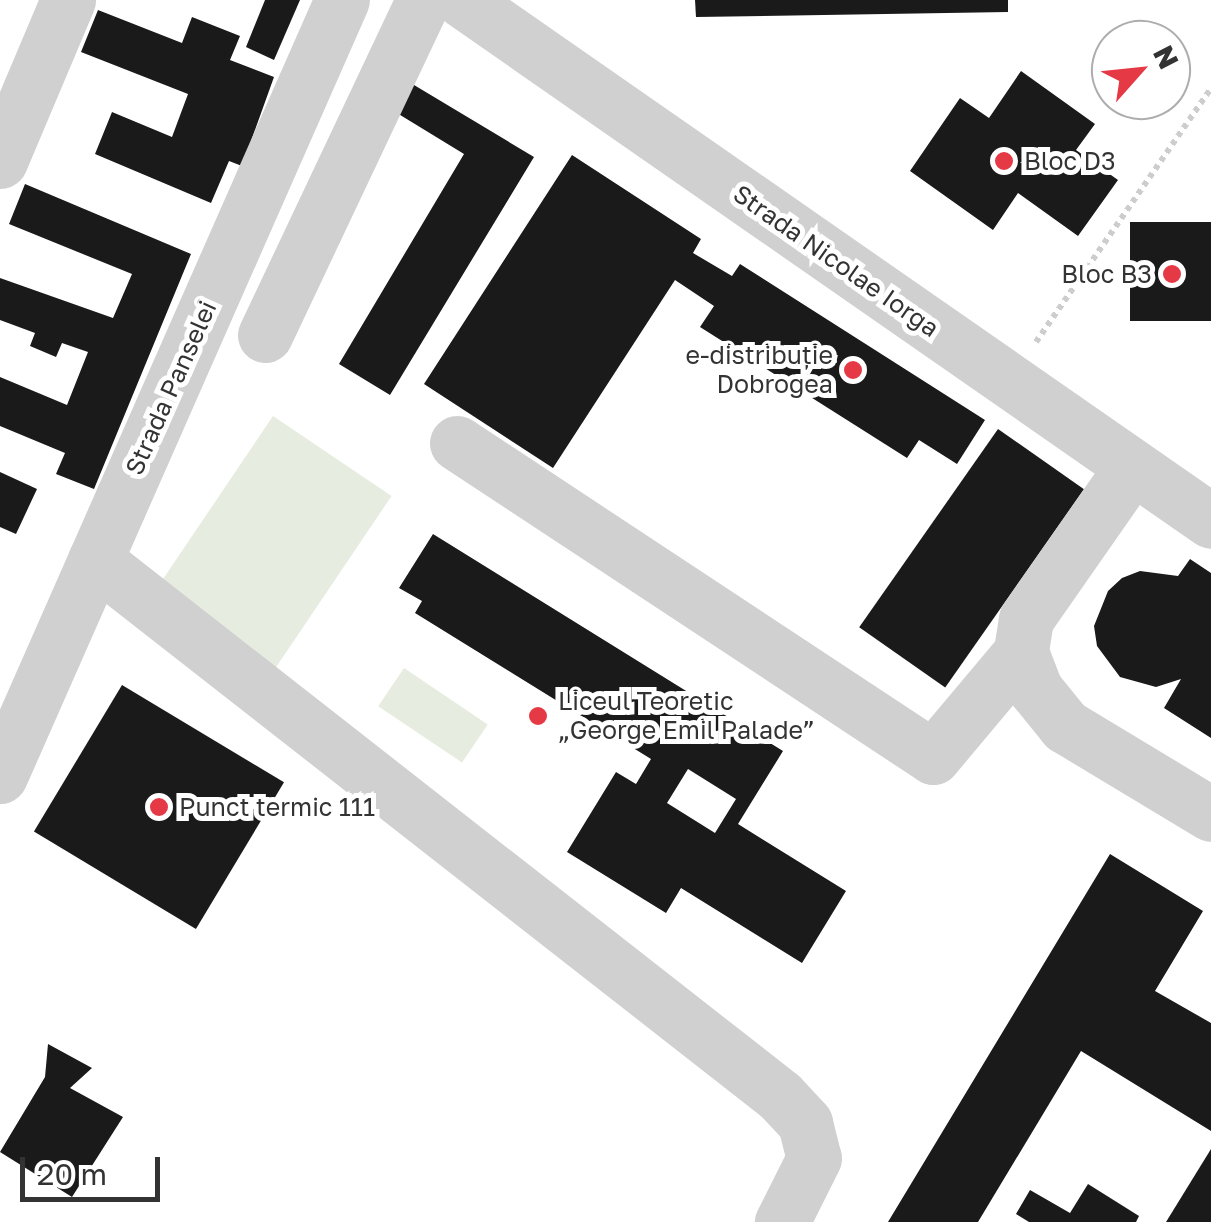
<!DOCTYPE html>
<meta charset="utf-8">
<style>
body{margin:0}
#map{position:relative;width:1211px;height:1222px;overflow:hidden;background:#fff;font-family:"Golos Text",sans-serif}
div>[style]{position:absolute}
[style*='--x']{left:calc(var(--x)*1px);top:calc(var(--y)*1px);width:calc(var(--w)*1px);rotate:calc(var(--a)*1deg)}
.green>*{inset:0;background:#e6ecdf;transform-origin:0 0}
.building>*{inset:0;background:#1a1a1a;transform-origin:0 0}
.path>*{height:6px;margin-top:-3px;transform-origin:0;background:repeating-linear-gradient(90deg,#cdcdcd 0 5px,transparent 0 10px)}
.minor>*{height:55px;margin:-27.5px;padding:0 27.5px;transform-origin:27.5px;border-radius:27.5px;background:#d0d0d0}
.dots>*{width:28px;height:28px;translate:-50% -50%;box-sizing:border-box;border:5px solid #fff;border-radius:50%}
span{translate:-50% -50%;white-space:nowrap;text-align:center;line-height:1.15;-webkit-text-stroke:10px #fff;paint-order:stroke}
.poi-label{font-size:25px;color:#333}
.left{translate:0 -50%;text-align:left}
.right{translate:-100% -50%;text-align:right}
.street-label{font-size:25px;color:#333}
.north{position:absolute;left:1091px;top:20px;width:100px;height:100px;box-sizing:border-box;background:#fff;border:2px solid #adadad;border-radius:50%;rotate:63deg;font-size:28px;font-weight:700;line-height:40px;text-align:center;color:#333}
.north::after{content:'';display:block;margin:auto;width:35px;height:45px;background:#e63946;clip-path:polygon(50% 0,100% 100%,50% 72%,0 100%)}
.scale{position:absolute;left:20px;top:1157px;width:140px;height:45px;box-sizing:border-box;border:5px solid #333;border-top:0;padding-left:12px;font-size:30px;line-height:35px;white-space:nowrap;color:#333;-webkit-text-stroke:8px #fff;paint-order:stroke}
</style>
<div id="map">
<div class="green">
<i style="left:273px;top:416px;width:143px;height:212px;rotate:34deg"></i>
<i style="left:404px;top:668px;width:101px;height:46px;rotate:34deg"></i>
</div>
<div class="building">
<i style="clip-path:polygon(265px 0,300px 0,274px 60px,246px 47px)"></i>
<i style="clip-path:polygon(695px 0,1008px 0,1008px 12px,696px 17px)"></i>
<i style="clip-path:polygon(98px 10px,182px 43px,192px 17px,240px 36px,230px 60px,274px 77px,242px 166px,229px 161px,211px 203px,95px 154px,112px 112px,172px 137px,188px 94px,81px 52px)"></i>
<i style="clip-path:polygon(1021px 71px,1095px 124px,1076px 150px,1118px 180px,1078px 236px,1018px 193px,993px 230px,910px 171px,960px 98px,989px 118px)"></i>
<i style="clip-path:polygon(409px 82px,534px 157px,390px 395px,339px 364px,464px 154px,392px 110px)"></i>
<i style="clip-path:polygon(572px 155px,701px 239px,693px 253px,732px 276px,740px 264px,985px 420px,957px 464px,919px 440px,907px 458px,700px 327px,714px 306px,675px 280px,553px 468px,424px 384px)"></i>
<i style="clip-path:polygon(25px 184px,191px 254px,94px 489px,56px 474px,65px 453px,0 426px,0 377px,67px 405px,88px 352px,62px 343px,56px 357px,30px 346px,35px 333px,0 320px,0 278px,113px 318px,132px 274px,9px 224px)"></i>
<i style="left:1211px;top:222px;width:99px;height:81px;rotate:90deg"></i>
<i style="left:998px;top:429px;width:105px;height:242px;rotate:35deg"></i>
<i style="clip-path:polygon(0 472px,37px 489px,16px 534px,0 527px)"></i>
<i style="clip-path:polygon(evenodd,433px 534px,783px 751px,738px 824px,846px 891px,802px 963px,681px 888px,666px 913px,567px 852px,616px 772px,636px 784px,651px 759px,415px 613px,422px 601px,399px 588px,433px 534px,688px 769px,736px 799px,715px 833px,667px 803px,688px 769px)"></i>
<i style="clip-path:polygon(1190px 559px,1211px 573px,1211px 738px,1164px 708px,1181px 679px,1156px 687px,1120px 677px,1097px 646px,1094px 626px,1108px 591px,1122px 578px,1140px 571px,1178px 576px)"></i>
<i style="left:122px;top:685px;width:189px;height:171px;rotate:31deg"></i>
<i style="clip-path:polygon(1110px 854px,1203px 911px,1155px 991px,1211px 1023px,1211px 1131px,1081px 1051px,978px 1222px,888px 1222px)"></i>
<i style="clip-path:polygon(48px 1044px,92px 1068px,70px 1088px,123px 1117px,72px 1197px,0 1152px,45px 1077px)"></i>
<i style="clip-path:polygon(1211px 1149px,1211px 1222px,1166px 1222px)"></i>
<i style="clip-path:polygon(1088px 1184px,1139px 1216px,1136px 1222px,1029px 1222px,1016px 1214px,1030px 1190px,1070px 1213px)"></i>
</div>
<div class="path">
<i style="--x:1036;--y:342;--w:308;--a:-55.4"></i>
</div>
<div class="minor">
<i style="--x:462;--y:0;--w:912;--a:34.82"></i>
<i style="--x:0;--y:161;--w:175;--a:-67.1"></i>
<i style="--x:265;--y:335;--w:370;--a:-64.7"></i>
<i style="--x:457;--y:443;--w:570;--a:33.41"></i>
<i style="--x:933;--y:757;--w:137;--a:-50"></i>
<i style="--x:1132;--y:467;--w:185;--a:124.9"></i>
<i style="--x:1026;--y:619;--w:33;--a:99"></i>
<i style="--x:1021;--y:652;--w:40;--a:69"></i>
<i style="--x:1035;--y:689;--w:48;--a:51"></i>
<i style="--x:1065;--y:726;--w:170;--a:31.1"></i>
<i style="--x:95;--y:560;--w:870;--a:38.04"></i>
<i style="--x:780;--y:1096;--w:37;--a:47"></i>
<i style="--x:805;--y:1123;--w:36;--a:76"></i>
<i style="--x:814;--y:1158;--w:72;--a:116.6"></i>
<i style="--x:0;--y:776;--w:848;--a:-66.22"></i>
</div>
<div class="dots">
<i style="left:1004px;top:161px;background:#e63946"></i>
<i style="left:1172px;top:274px;background:#e63946"></i>
<i style="left:853px;top:370px;background:#e63946"></i>
<i style="left:538px;top:716px;background:#e63946"></i>
<i style="left:159px;top:807px;background:#e63946"></i>
</div>
<div class="poi-label">
<span class="left" style="left:1024px;top:161px">Bloc D3</span>
<span class="right" style="left:1152px;top:274px">Bloc B3</span>
<span class="right" style="left:833px;top:370px">e-distribuție<br>Dobrogea</span>
<span class="left" style="left:558px;top:716px">Liceul Teoretic<br>„George Emil Palade”</span>
<span class="left" style="left:179px;top:807px">Punct termic 111</span>
</div>
<div class="street-label">
<span style="left:836px;top:261px;rotate:35deg">Strada Nicolae Iorga</span>
<span style="left:171px;top:388px;rotate:-66deg">Strada Panselei</span>
</div>
<div class="north">N</div>
<div class="scale">20 m</div>
</div>
